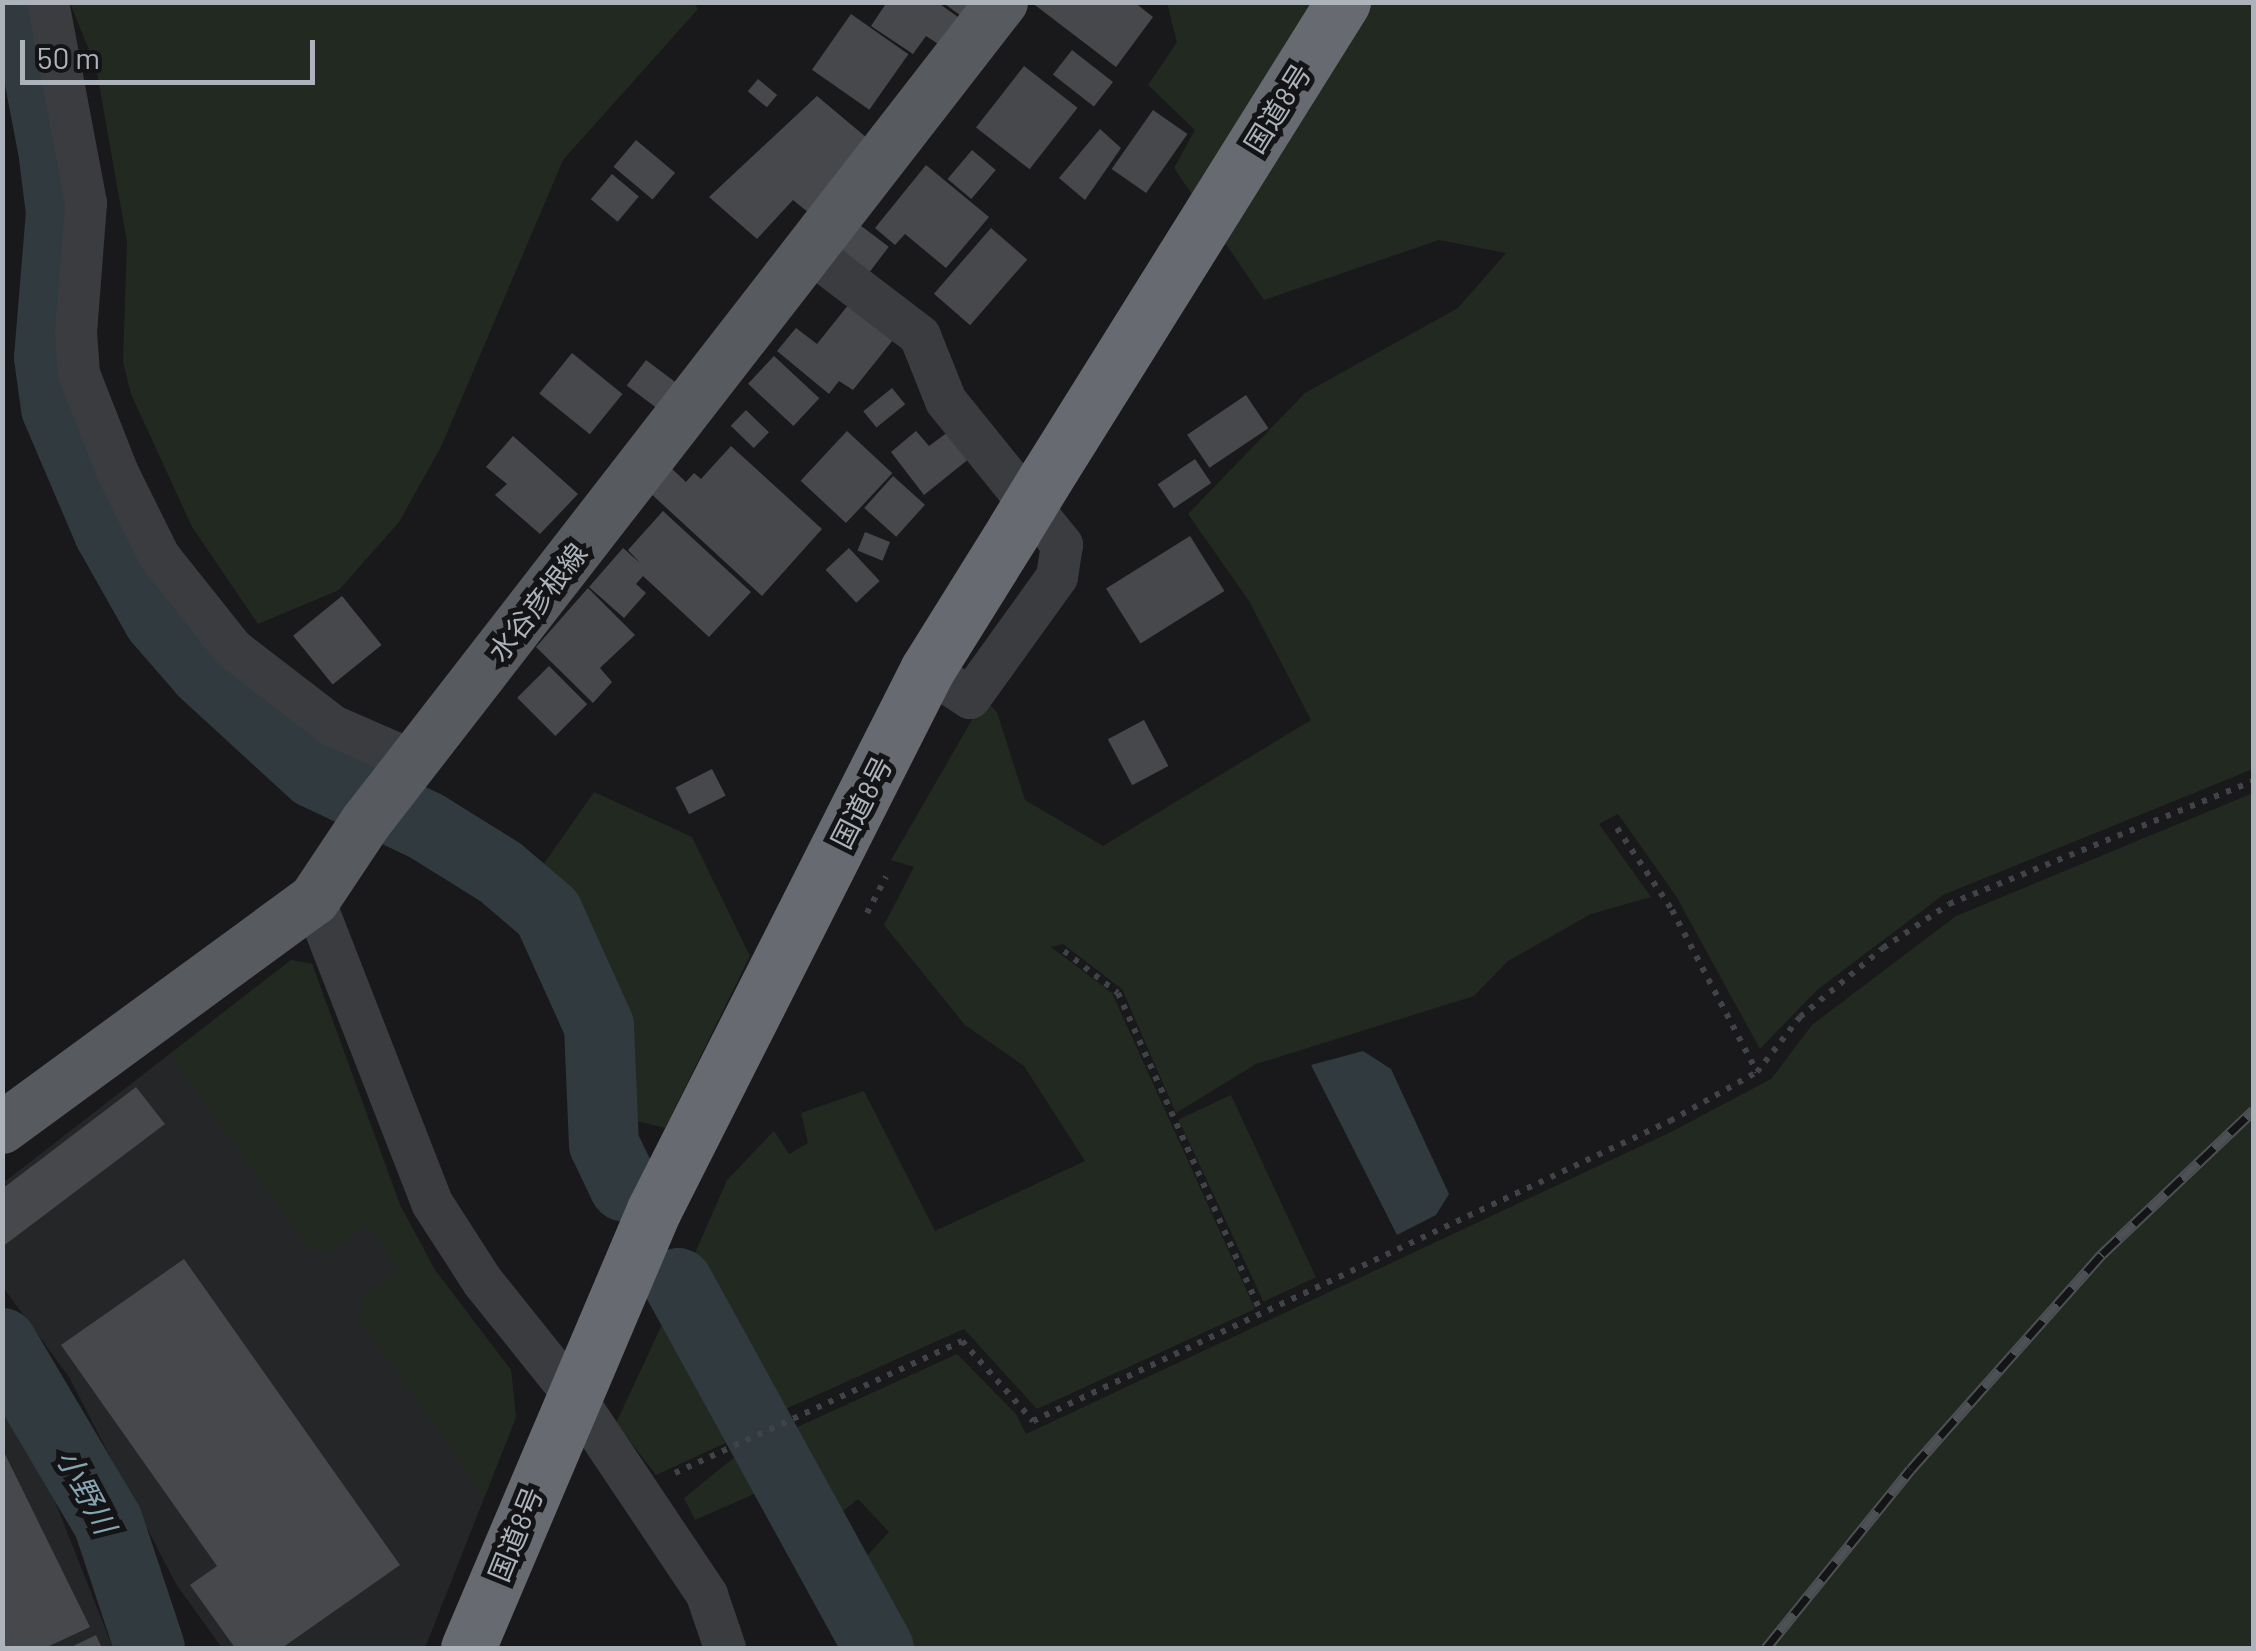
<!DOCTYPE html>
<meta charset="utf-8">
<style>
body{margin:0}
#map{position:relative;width:2256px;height:1651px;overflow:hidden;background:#19191b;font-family:Barlow,"Noto Sans JP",sans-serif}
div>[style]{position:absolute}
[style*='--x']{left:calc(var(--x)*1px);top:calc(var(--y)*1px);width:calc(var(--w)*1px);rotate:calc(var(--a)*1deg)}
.built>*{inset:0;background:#252628}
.green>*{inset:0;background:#212921;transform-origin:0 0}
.water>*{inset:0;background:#303a3f}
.river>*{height:70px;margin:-35px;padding:0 35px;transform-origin:35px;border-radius:35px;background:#303a3f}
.building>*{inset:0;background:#46484b;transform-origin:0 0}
.path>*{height:6px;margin-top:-3px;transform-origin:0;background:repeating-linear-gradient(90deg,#404347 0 5px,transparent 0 13px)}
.minor>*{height:42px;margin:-21px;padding:0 21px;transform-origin:21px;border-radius:21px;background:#3a3c40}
.major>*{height:52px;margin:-26px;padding:0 26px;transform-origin:26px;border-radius:26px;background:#575a5f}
.highway>*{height:55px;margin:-27.5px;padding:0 27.5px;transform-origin:27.5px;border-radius:27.5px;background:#676b71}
.rail>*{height:11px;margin-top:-5.5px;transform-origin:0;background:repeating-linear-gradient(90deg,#141416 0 22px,#4d5055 0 44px);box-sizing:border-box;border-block:2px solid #4d5055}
.highway-bridge>*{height:55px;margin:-27.5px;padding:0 27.5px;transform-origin:27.5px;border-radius:27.5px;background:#676b71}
span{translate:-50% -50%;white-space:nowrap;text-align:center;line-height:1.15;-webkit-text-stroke:10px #141416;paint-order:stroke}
.street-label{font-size:28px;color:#acb3ba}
.water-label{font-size:30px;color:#86a5b3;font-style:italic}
.frame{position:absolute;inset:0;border:5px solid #acb3ba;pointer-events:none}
.scale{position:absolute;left:20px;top:40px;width:295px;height:45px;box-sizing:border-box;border:5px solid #acb3ba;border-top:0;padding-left:12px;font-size:30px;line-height:35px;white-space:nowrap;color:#acb3ba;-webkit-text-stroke:8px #141416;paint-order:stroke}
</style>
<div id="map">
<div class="built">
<i style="clip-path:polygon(291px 960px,312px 964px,400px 1205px,435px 1270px,511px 1370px,516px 1417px,425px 1648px,222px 1648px,176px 1584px,69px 1377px,3px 1287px,3px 1183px)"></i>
<i style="clip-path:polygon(2px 1405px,43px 1471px,113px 1648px,3px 1648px)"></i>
</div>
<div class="green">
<i style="clip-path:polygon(694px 3px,698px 9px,563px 160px,441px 447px,399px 522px,339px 590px,258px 624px,192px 527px,131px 394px,123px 362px,127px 242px,96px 67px,70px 3px)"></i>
<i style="clip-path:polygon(1167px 3px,2253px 3px,2253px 769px,1943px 895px,1817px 990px,1760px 1049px,1676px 896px,1618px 814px,1599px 824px,1651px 897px,1591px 914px,1508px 961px,1474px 996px,1256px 1064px,1176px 1113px,1122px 989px,1063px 944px,1051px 947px,1112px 993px,1255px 1309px,1037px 1409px,964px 1329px,770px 1416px,688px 1269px,727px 1180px,774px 1131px,789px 1154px,808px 1143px,801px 1113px,864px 1091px,935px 1231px,1085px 1161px,1024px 1066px,965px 1025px,884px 925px,914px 867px,891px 860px,984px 699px,997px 712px,1025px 800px,1103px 846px,1311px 720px,1249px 601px,1188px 514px,1305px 393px,1458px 308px,1506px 253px,1439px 240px,1264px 300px,1174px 168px,1195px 130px,1148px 85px,1177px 42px)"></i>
<i style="clip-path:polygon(594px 792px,692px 837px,750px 956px,665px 1128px,626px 1118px,527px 888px)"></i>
<i style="clip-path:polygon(2253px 793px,2253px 1648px,907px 1648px,860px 1563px,889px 1532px,858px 1499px,824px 1526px,780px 1435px,957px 1354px,1016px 1414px,1026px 1434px,1673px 1131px,1771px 1079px,1812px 1025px,1956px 916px)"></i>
<i style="clip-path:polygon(291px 960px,312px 964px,400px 1205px,435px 1270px,511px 1370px,516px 1417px,485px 1496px,360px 1320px,363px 1298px,400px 1271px,368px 1225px,327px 1253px,310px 1249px,170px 1054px)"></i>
<i style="left:1231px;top:1095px;width:201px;height:58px;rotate:65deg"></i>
<i style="clip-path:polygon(667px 1314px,677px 1326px,685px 1315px,747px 1433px,656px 1475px,616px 1423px)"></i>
<i style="clip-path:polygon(752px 1443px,775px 1485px,695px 1520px,684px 1498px)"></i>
</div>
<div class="water">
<i style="clip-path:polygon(1363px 1051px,1391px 1069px,1449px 1194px,1436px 1215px,1397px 1235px,1311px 1065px)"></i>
</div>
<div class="river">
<i style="--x:2;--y:3;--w:21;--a:28"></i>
<i style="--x:21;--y:13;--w:19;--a:62"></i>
<i style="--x:30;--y:30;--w:121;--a:79.1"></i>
<i style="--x:53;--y:149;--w:64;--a:82.8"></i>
<i style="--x:61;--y:212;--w:145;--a:94.7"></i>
<i style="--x:49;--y:357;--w:51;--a:82.2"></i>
<i style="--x:56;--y:408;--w:135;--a:66.9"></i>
<i style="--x:109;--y:532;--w:100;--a:60.6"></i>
<i style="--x:158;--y:619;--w:70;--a:49"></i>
<i style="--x:204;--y:672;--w:149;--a:42.6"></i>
<i style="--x:314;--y:773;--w:124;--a:25.3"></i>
<i style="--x:426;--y:826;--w:87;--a:31.9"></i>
<i style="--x:500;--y:872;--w:63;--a:40.5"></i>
<i style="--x:548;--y:913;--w:124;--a:65.7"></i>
<i style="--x:599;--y:1026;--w:118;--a:87.6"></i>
<i style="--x:604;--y:1144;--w:47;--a:64.5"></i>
<i style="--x:678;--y:1283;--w:417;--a:61.2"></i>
<i style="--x:2;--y:1343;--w:208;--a:59.4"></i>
<i style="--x:108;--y:1522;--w:133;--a:71.6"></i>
</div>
<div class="building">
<i style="clip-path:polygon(887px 2px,937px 2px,965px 22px,946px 49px,926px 36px,913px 54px,871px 26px)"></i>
<i style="clip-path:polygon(942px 2px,976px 2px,964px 18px)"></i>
<i style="clip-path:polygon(1031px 2px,1134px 2px,1153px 17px,1116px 67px)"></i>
<i style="left:851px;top:14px;width:70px;height:68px;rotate:35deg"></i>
<i style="left:1072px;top:50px;width:52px;height:31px;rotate:38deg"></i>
<i style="left:1024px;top:66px;width:68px;height:78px;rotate:38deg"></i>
<i style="left:758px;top:79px;width:25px;height:16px;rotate:40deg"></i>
<i style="clip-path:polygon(817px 96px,873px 143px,809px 213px,793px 200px,757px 239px,709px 197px)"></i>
<i style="left:1153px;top:110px;width:42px;height:72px;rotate:35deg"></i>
<i style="clip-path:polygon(1100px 129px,1121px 148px,1085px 200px,1059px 178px)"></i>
<i style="left:636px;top:140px;width:51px;height:35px;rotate:40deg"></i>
<i style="left:972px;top:150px;width:31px;height:38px;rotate:40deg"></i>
<i style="clip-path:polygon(926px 165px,989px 217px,946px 268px,905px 234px,895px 245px,875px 228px)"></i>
<i style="left:612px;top:174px;width:35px;height:33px;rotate:40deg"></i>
<i style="left:856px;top:222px;width:41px;height:40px;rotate:37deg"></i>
<i style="left:991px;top:228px;width:48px;height:87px;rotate:41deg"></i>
<i style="clip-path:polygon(857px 294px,901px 330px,853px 390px,839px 381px,829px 394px,777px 351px,796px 328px,817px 344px)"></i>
<i style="left:572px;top:353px;width:65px;height:52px;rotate:39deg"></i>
<i style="left:774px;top:356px;width:62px;height:38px;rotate:43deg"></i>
<i style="left:646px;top:360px;width:44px;height:32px;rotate:37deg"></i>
<i style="left:892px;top:388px;width:21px;height:37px;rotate:51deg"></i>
<i style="left:1246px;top:395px;width:40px;height:71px;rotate:56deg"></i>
<i style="left:746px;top:410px;width:32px;height:22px;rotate:44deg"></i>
<i style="left:847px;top:431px;width:62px;height:68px;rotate:43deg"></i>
<i style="clip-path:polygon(916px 431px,929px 446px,948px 432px,970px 458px,924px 495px,891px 452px)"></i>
<i style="clip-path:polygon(513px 436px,578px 494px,540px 534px,495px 495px,507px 484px,486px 467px)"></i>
<i style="clip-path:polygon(731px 446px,822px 529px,762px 596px,648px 491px,670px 467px,686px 482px,694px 473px,701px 479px)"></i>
<i style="left:1195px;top:459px;width:29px;height:45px;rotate:56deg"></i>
<i style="left:893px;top:476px;width:43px;height:43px;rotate:42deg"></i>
<i style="clip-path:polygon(663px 511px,751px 592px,709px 637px,643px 576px,636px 584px,646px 593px,624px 618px,589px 587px,623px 548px,640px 563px,628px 550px)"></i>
<i style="left:865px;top:532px;width:27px;height:20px;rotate:22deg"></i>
<i style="left:1190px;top:536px;width:65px;height:99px;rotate:58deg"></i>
<i style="left:849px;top:548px;width:45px;height:32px;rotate:47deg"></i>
<i style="clip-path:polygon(588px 588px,635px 635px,600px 668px,612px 682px,593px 703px,536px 647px)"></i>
<i style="left:342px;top:596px;width:63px;height:63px;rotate:51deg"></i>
<i style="left:549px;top:666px;width:54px;height:45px;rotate:45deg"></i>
<i style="left:1144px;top:720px;width:52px;height:41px;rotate:62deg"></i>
<i style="left:712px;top:769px;width:30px;height:41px;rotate:63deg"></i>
<i style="clip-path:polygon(136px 1087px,165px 1124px,2px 1247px,2px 1189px)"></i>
<i style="clip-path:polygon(184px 1259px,400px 1565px,282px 1648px,235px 1648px,190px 1585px,217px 1566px,61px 1345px)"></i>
<i style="clip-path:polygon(2px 1448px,90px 1627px,45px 1648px,2px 1648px)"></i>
<i style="clip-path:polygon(96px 1635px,102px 1648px,69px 1648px)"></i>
</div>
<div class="path">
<i style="--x:1617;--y:828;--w:99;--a:56.1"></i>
<i style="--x:1672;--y:910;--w:183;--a:62.3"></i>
<i style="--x:867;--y:913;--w:41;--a:-62.2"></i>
<i style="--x:1064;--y:951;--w:68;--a:37.9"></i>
<i style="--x:1118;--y:993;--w:350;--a:65.9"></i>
<i style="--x:675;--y:1473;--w:316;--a:-24.7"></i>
<i style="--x:962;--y:1341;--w:107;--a:48.4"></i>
<i style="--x:1033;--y:1421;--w:704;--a:-25.22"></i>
<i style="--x:1670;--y:1121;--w:100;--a:-29.4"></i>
<i style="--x:1757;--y:1072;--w:70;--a:-52"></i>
<i style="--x:1800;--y:1017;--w:108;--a:-39.7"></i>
<i style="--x:1883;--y:948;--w:79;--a:-33.7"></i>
<i style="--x:1949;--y:904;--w:329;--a:-22"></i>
</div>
<div class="minor">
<i style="--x:48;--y:2;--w:205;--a:79.3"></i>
<i style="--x:86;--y:203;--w:129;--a:94.4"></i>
<i style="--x:76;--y:332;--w:42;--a:85.9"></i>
<i style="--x:79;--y:374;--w:106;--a:68.5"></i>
<i style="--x:118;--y:473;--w:93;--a:63.7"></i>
<i style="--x:159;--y:556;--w:119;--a:51.5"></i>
<i style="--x:233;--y:649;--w:126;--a:37.6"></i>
<i style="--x:333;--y:726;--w:87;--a:23.6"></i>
<i style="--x:809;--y:251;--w:140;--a:37.4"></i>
<i style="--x:920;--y:336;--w:70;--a:68.2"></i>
<i style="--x:946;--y:401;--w:185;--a:51.1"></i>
<i style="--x:1062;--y:545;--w:32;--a:99"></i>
<i style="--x:1057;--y:577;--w:149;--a:125.7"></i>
<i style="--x:970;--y:698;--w:51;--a:-146.9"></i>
<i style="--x:314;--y:900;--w:325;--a:68.7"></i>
<i style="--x:432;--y:1203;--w:94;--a:57.2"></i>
<i style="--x:483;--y:1282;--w:142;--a:51.3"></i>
<i style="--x:572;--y:1393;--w:243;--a:56.2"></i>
<i style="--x:707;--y:1595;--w:56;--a:71.2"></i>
</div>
<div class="major">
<i style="--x:2;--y:1128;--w:386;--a:-36.2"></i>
<i style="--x:314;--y:900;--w:94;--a:-56.3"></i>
<i style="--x:366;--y:822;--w:1038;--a:-52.2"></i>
</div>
<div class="highway">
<i style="--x:1047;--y:476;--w:559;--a:-58.02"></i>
<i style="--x:468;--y:1648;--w:476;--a:-67"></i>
<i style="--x:654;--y:1210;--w:605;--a:-63.18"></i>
<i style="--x:927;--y:670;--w:165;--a:-58.1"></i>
</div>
<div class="rail">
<i style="--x:1766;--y:1648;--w:230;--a:-51"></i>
<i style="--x:1911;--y:1469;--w:288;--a:-48.4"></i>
<i style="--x:2102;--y:1254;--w:209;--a:-43.5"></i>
</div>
<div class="highway-bridge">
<i style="--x:1014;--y:530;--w:63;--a:-58.6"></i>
</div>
<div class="street-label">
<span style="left:1277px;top:108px;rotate:-58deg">国道8号</span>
<span style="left:537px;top:602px;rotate:-52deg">水谷彦根線</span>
<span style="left:861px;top:802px;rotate:-63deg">国道8号</span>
<span style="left:515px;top:1534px;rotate:-68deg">国道8号</span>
</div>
<div class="water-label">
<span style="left:87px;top:1491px;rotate:62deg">小野川</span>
</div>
<div class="frame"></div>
<div class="scale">50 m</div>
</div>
